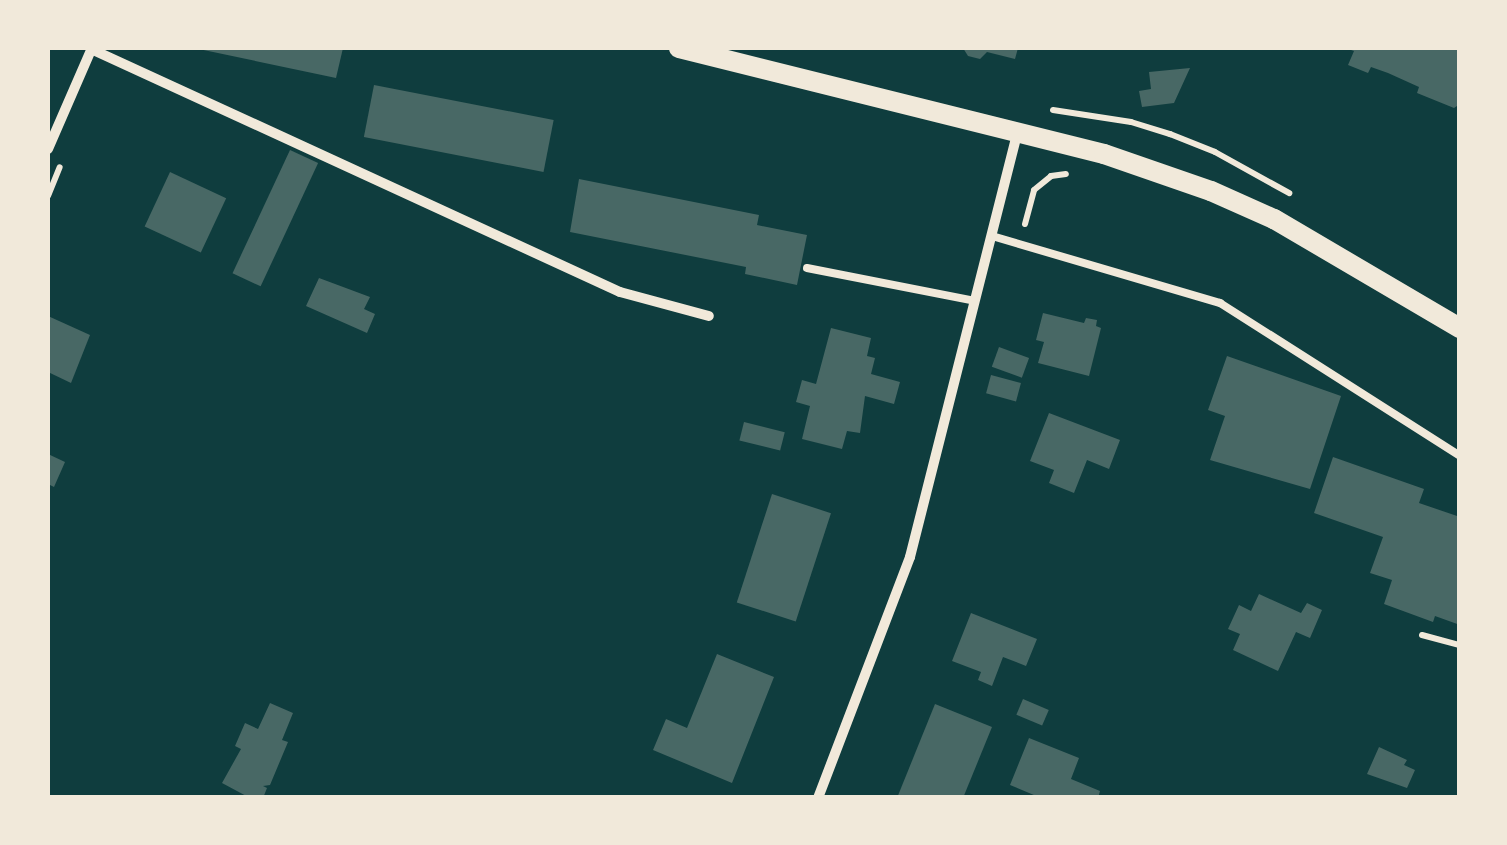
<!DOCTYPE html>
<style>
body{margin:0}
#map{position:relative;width:1507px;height:845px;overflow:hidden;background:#0f3d3e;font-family:Poppins,sans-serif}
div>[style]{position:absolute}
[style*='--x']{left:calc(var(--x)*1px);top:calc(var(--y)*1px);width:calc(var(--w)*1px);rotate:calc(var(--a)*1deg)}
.building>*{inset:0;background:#486865;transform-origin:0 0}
.path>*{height:6px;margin:-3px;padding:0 3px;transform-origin:3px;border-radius:3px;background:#f1e9da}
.service>*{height:8px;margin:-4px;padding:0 4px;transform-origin:4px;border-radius:4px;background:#f1e9da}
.minor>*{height:10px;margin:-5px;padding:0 5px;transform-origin:5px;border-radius:5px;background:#f1e9da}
.secondary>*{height:20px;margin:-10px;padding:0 10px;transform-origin:10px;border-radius:10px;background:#f1e9da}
span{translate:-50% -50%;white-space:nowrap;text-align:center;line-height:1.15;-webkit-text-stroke:10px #f1e9da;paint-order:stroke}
.frame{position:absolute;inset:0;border:50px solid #f1e9da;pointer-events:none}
</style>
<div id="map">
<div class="building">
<i style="clip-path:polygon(194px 48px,343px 48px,336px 78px)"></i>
<i style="clip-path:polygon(963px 48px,1018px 48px,1015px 59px,987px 52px,980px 59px,968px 56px)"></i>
<i style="clip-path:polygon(1345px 48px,1460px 48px,1460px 104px,1454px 108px,1417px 93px,1419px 87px,1388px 73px,1371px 67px,1368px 73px,1348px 65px,1354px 51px)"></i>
<i style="clip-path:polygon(1190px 68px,1174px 103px,1142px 107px,1139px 91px,1151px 89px,1149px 72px)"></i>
<i style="left:374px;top:85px;width:183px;height:53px;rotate:11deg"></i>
<i style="left:290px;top:150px;width:31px;height:136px;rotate:25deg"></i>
<i style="left:170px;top:172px;width:62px;height:60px;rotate:25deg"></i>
<i style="clip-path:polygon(579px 179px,759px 215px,757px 225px,807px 235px,797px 285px,745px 274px,746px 267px,570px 232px)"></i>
<i style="clip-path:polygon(319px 278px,370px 297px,364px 309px,375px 314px,367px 333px,306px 306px)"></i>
<i style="clip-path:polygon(1043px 313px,1084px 323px,1086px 318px,1097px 320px,1096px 326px,1101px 328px,1089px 376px,1038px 363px,1044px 342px,1036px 340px)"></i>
<i style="clip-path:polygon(48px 316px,90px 335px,71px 383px,48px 372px)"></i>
<i style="clip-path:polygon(831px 328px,871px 338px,867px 356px,875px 358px,871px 374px,900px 382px,894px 404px,865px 396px,860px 433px,847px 431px,842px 449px,802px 439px,810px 406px,796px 402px,802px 380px,816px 384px)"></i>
<i style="left:999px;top:347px;width:32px;height:21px;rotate:20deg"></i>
<i style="clip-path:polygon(1227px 356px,1341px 396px,1310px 489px,1210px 460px,1225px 416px,1208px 410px)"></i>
<i style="left:991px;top:375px;width:31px;height:19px;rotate:15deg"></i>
<i style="clip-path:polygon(1049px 413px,1120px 440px,1109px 469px,1087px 460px,1074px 493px,1049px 483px,1054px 470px,1030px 461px)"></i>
<i style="left:744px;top:422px;width:42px;height:19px;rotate:14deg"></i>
<i style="clip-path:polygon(48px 454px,65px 462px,54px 487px,48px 484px)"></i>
<i style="clip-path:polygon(1333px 457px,1424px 489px,1419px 503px,1460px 517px,1460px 625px,1435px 616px,1433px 622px,1384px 604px,1392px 580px,1370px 573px,1383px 537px,1314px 513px)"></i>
<i style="left:772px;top:494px;width:62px;height:114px;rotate:18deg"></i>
<i style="clip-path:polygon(1259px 594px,1301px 613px,1307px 603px,1322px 610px,1310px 638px,1296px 632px,1278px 671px,1233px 650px,1240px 634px,1228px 629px,1239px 605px,1251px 611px)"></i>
<i style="clip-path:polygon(971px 613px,1037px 639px,1026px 666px,1003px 657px,992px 686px,978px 680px,981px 672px,952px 661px)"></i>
<i style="clip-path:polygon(717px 654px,774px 677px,732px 783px,653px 750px,666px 719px,687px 728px)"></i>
<i style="left:1023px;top:699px;width:28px;height:17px;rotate:23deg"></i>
<i style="clip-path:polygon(270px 703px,293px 713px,282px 740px,288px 742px,270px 785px,263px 786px,267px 788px,263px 798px,250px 798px,222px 783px,241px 749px,235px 746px,245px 723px,258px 729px)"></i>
<i style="clip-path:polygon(935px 704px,992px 727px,963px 798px,897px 798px)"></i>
<i style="clip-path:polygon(1029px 738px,1079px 758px,1071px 779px,1100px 791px,1098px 798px,1041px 798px,1010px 785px)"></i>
<i style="clip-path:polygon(1379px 747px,1407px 760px,1404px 765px,1415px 770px,1407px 788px,1367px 774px)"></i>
</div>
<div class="path">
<i style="--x:1053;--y:110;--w:79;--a:8.7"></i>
<i style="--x:1131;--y:122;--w:41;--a:17.1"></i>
<i style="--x:1170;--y:134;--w:48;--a:21.8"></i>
<i style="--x:1215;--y:152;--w:85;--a:29"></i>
<i style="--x:48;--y:196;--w:31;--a:-68"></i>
<i style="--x:1025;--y:224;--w:35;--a:-75"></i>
<i style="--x:1034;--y:190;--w:22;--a:-39"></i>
<i style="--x:1051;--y:176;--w:15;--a:-8"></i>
<i style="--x:1422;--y:635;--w:39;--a:15"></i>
</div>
<div class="service">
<i style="--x:992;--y:236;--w:238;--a:16.4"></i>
<i style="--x:1220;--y:303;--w:285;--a:32.5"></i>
<i style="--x:807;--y:268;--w:171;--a:11.1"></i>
</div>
<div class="minor">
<i style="--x:91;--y:49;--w:582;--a:24.67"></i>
<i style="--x:620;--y:292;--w:92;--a:15.1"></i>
<i style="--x:48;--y:149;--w:110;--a:-66.5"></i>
<i style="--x:818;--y:798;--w:258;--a:-69.1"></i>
<i style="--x:910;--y:557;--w:439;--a:-75.8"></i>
</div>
<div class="secondary">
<i style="--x:679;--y:48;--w:438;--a:14"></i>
<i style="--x:1104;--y:154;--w:113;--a:19.1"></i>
<i style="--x:1211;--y:191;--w:69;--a:24"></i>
<i style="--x:1274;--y:219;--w:216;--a:30.4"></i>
</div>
<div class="frame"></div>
</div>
